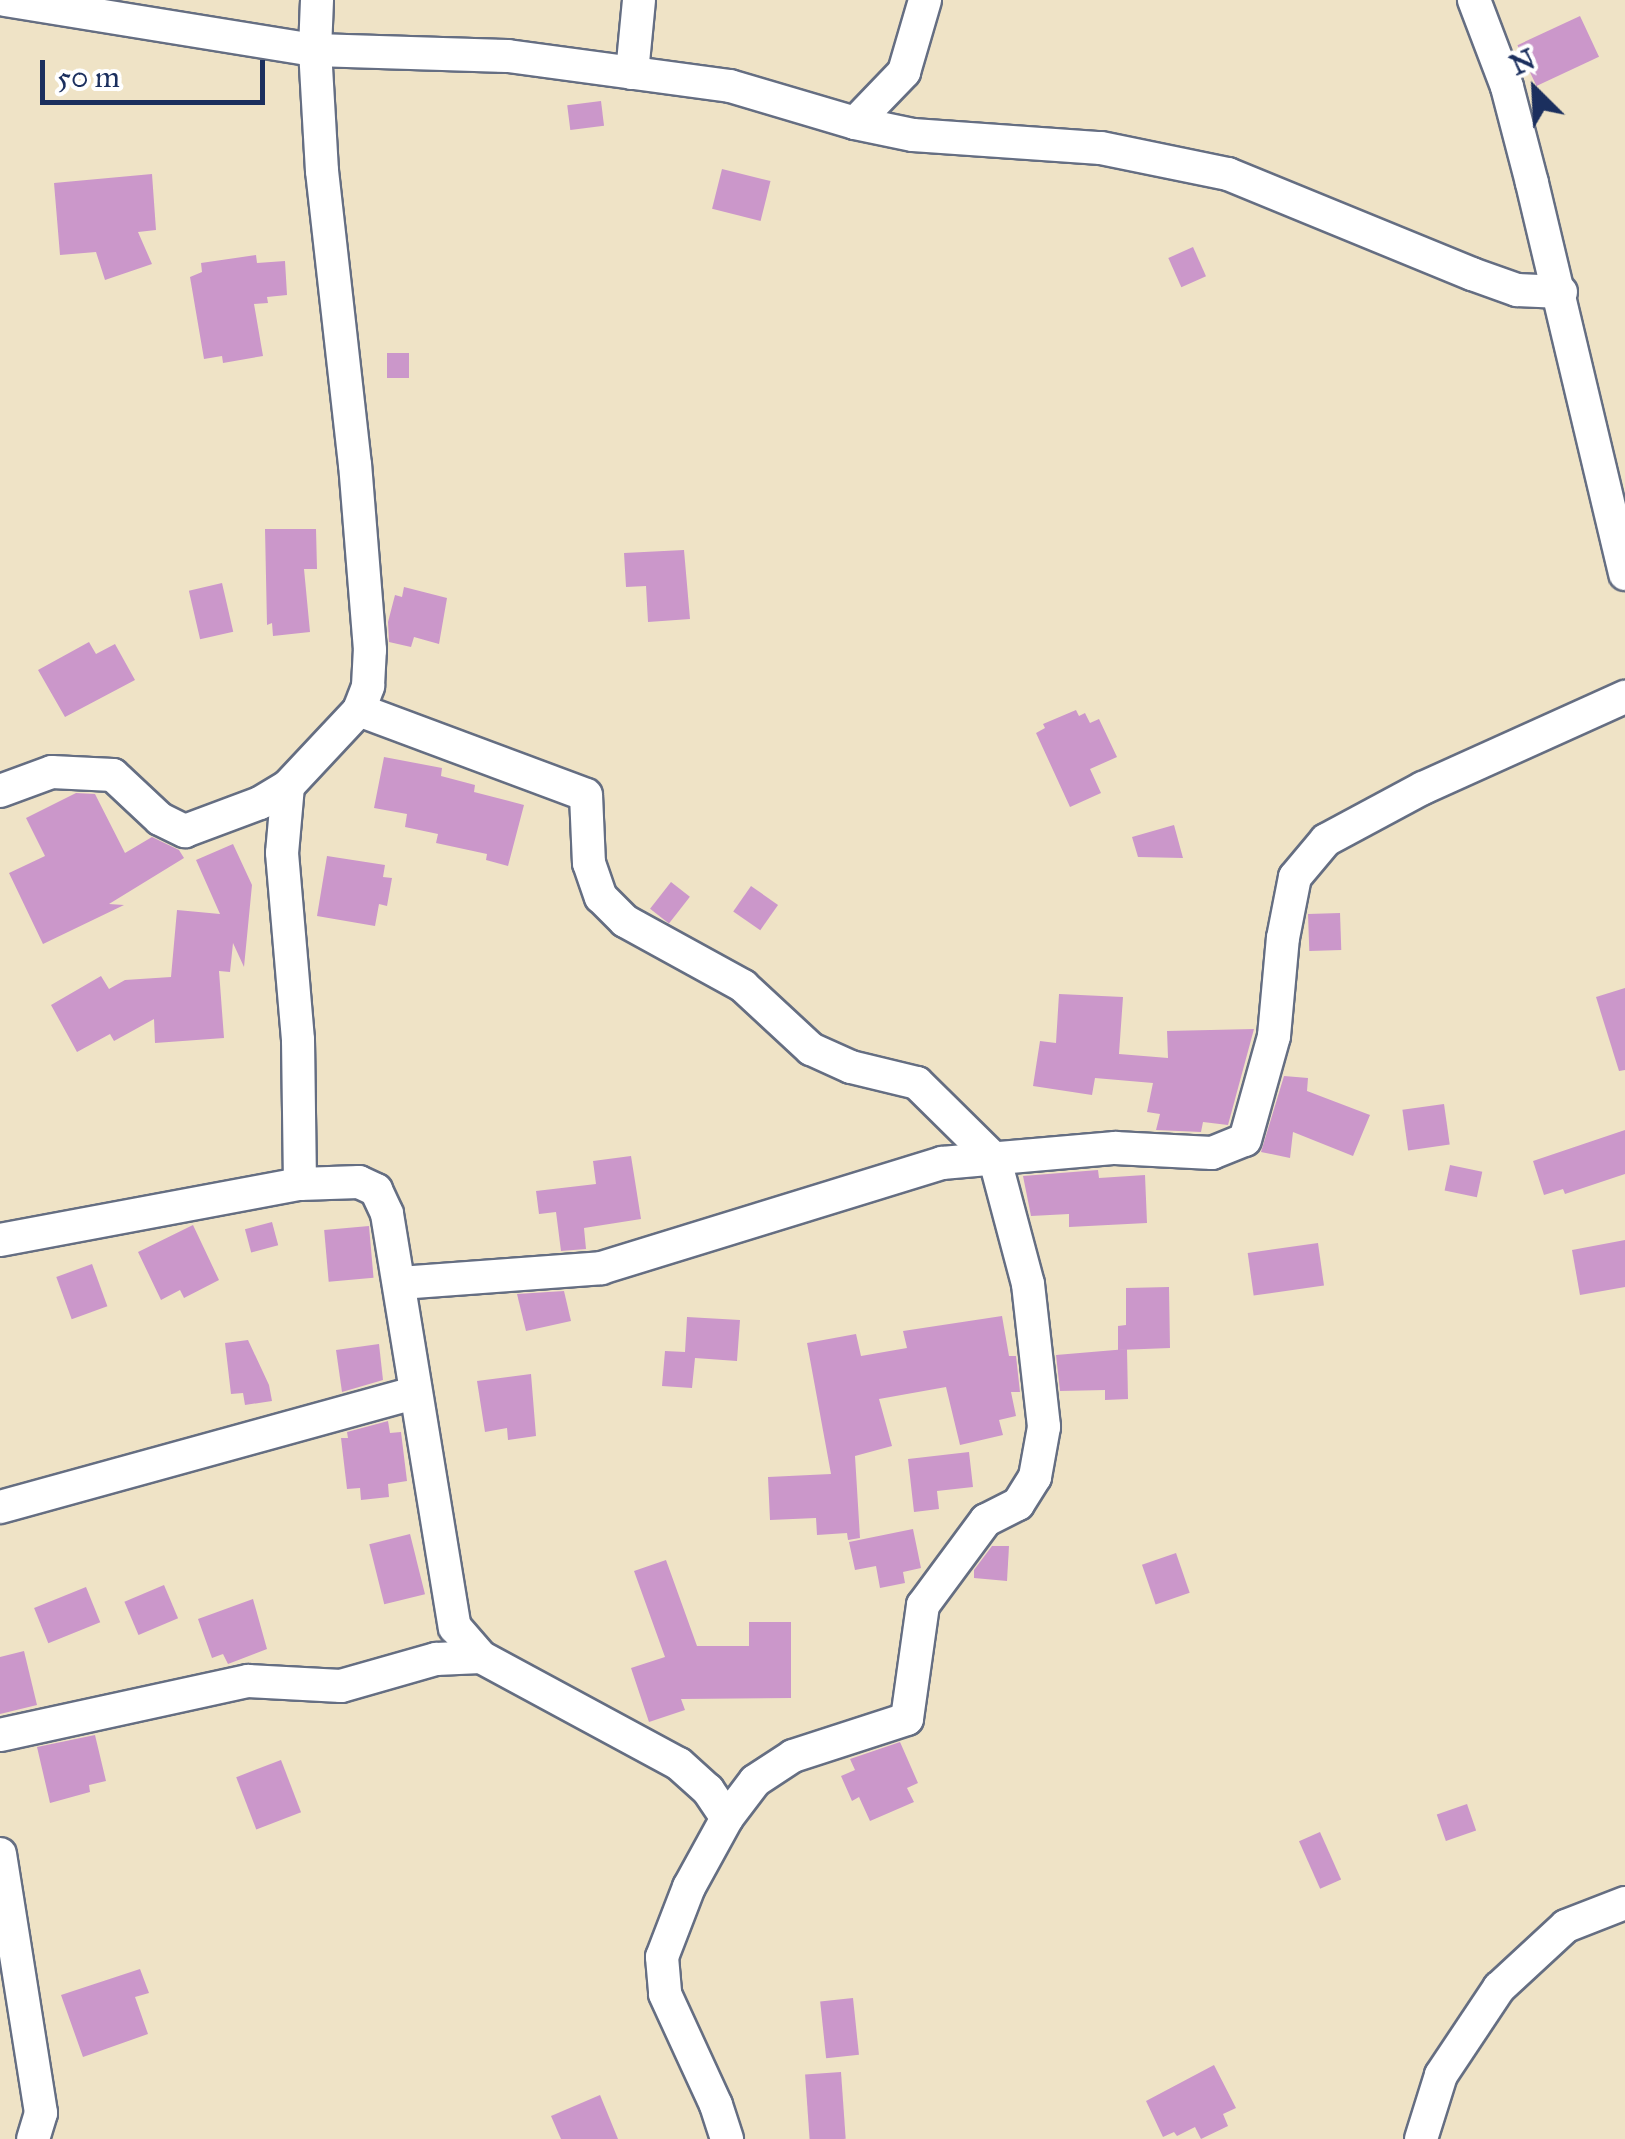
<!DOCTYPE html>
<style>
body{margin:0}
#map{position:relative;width:1625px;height:2139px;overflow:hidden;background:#efe3c6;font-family:"IM FELL Great Primer",serif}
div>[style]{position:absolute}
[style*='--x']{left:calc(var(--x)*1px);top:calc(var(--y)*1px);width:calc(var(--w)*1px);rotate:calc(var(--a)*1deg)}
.building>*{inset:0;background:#cb97ca;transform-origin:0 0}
.roads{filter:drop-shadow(2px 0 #656e82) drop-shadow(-2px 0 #656e82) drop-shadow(0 2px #656e82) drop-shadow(0 -2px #656e82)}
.street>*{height:32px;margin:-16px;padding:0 16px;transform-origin:16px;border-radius:16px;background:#fff}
span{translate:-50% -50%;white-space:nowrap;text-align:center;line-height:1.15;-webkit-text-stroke:8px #fff;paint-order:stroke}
.north{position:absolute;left:1485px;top:40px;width:100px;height:100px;-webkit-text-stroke:8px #fff;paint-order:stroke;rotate:336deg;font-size:28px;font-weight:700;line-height:40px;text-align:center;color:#1b2f5e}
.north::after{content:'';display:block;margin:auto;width:35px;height:45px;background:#1b2f5e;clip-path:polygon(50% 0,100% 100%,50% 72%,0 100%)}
.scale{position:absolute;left:40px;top:60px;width:225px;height:45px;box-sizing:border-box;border:5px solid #1b2f5e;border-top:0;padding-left:12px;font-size:30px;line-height:35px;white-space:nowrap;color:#1b2f5e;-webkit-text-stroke:8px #fff;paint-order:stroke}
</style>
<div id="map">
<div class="building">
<i style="left:1580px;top:16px;width:45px;height:69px;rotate:65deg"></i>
<i style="left:601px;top:101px;width:25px;height:34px;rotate:83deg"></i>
<i style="left:722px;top:169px;width:50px;height:41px;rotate:14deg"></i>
<i style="clip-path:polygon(152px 174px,156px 230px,138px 232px,152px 264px,105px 280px,96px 252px,60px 255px,54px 183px)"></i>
<i style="left:1193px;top:247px;width:32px;height:27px;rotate:66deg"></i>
<i style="clip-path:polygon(256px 255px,257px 263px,285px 261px,287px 295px,267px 297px,268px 303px,254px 304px,263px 356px,223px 363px,222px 356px,204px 359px,190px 277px,202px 272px,201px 263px)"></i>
<i style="left:387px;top:353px;width:22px;height:25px"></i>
<i style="clip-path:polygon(265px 529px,316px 529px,317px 569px,304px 569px,310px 632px,273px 636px,272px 623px,267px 625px)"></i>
<i style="clip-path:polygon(684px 550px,690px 619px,648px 622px,646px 586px,626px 587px,624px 553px)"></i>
<i style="left:222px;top:583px;width:50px;height:34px;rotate:77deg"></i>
<i style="clip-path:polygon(404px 587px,447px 598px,439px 644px,414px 637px,411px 647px,389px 642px,388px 622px,395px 595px,402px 597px)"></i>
<i style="clip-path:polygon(89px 642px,96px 654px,115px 644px,135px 680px,65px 717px,38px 670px)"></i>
<i style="clip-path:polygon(1076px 710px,1079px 716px,1085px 713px,1090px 723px,1099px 719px,1117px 757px,1090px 769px,1101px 793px,1070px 807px,1036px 733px,1045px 728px,1043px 724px)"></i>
<i style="clip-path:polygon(384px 757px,442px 768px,441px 776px,475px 785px,474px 792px,524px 805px,508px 866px,486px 860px,487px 854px,436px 843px,438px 834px,405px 827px,407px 814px,374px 808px)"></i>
<i style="clip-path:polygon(76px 793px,95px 794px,125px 853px,152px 837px,179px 850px,184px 858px,109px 904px,124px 905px,43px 944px,9px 873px,45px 856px,26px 818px)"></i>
<i style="clip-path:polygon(1174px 825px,1183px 858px,1138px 857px,1132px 837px)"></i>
<i style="clip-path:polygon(233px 844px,252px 885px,244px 967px,233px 943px,230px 972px,219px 971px,224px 1038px,155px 1043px,154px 1019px,114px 1041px,110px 1034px,77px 1052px,51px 1005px,101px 976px,109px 989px,125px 980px,171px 977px,177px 910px,220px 914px,196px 860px)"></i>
<i style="clip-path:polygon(327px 856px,385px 865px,383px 877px,392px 878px,387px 906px,379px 904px,375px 926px,317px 916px)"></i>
<i style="left:671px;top:882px;width:24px;height:34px;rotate:38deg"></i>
<i style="left:751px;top:886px;width:33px;height:31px;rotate:35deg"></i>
<i style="left:1340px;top:913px;width:37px;height:32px;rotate:88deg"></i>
<i style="clip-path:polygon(1625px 988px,1625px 1070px,1619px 1071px,1596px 997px)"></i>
<i style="clip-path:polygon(1059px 994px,1123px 997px,1119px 1054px,1168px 1058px,1167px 1031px,1254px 1029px,1228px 1125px,1203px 1122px,1201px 1132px,1156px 1130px,1160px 1114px,1147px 1112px,1153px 1083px,1095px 1078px,1092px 1095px,1033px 1086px,1040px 1041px,1056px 1043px)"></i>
<i style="clip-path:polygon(1284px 1076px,1308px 1078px,1307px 1091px,1370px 1115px,1353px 1156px,1293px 1132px,1290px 1158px,1261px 1152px)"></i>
<i style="left:1444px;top:1104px;width:41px;height:42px;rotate:82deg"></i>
<i style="clip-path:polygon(1625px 1130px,1625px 1174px,1565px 1194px,1563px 1189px,1544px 1195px,1533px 1161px)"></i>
<i style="clip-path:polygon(631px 1156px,641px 1219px,584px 1228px,586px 1249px,561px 1251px,556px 1212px,539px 1214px,536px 1191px,596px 1184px,593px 1161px)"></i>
<i style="left:1450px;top:1165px;width:33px;height:26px;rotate:12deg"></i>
<i style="clip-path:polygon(1098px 1170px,1099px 1178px,1145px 1175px,1147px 1223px,1069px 1227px,1069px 1214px,1031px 1216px,1023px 1176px)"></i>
<i style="left:272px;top:1222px;width:24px;height:28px;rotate:75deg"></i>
<i style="clip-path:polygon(193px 1225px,219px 1280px,184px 1298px,180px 1290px,161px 1300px,138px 1252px)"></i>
<i style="left:369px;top:1226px;width:52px;height:45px;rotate:85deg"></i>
<i style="clip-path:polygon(1625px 1240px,1625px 1287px,1580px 1295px,1572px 1250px)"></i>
<i style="left:1318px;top:1243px;width:43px;height:71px;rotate:82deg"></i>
<i style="left:92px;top:1264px;width:45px;height:38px;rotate:70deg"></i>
<i style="clip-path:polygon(1169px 1287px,1170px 1348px,1118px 1350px,1118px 1326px,1126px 1325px,1126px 1288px)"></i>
<i style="clip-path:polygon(564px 1291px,571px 1321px,526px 1331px,517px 1294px)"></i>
<i style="clip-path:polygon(1002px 1316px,1009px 1356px,1016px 1356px,1020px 1392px,1011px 1392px,1016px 1416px,999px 1420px,1003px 1435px,960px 1445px,946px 1387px,879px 1399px,892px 1446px,855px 1456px,860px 1538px,848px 1540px,847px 1533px,817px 1535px,816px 1518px,770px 1520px,768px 1477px,831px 1474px,807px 1343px,856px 1334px,861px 1356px,907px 1348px,903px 1331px)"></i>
<i style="clip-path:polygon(687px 1317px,740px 1320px,737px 1361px,695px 1358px,692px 1388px,662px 1386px,665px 1351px,685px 1352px)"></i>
<i style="clip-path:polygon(248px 1340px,269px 1385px,272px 1401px,245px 1405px,243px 1393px,231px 1394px,225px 1343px)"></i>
<i style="clip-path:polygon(379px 1344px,383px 1380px,342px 1392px,336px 1350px)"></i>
<i style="clip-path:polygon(1127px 1349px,1128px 1399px,1105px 1400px,1105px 1390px,1060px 1391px,1056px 1355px)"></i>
<i style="clip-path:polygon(531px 1374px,536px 1436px,508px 1440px,507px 1428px,485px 1432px,477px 1381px)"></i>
<i style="clip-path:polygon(388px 1421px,390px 1433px,401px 1432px,407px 1481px,388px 1484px,389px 1497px,361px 1500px,360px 1488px,347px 1489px,341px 1438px,348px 1438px,347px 1432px)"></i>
<i style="clip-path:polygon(969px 1452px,973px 1487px,937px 1491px,939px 1509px,914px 1512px,908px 1459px)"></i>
<i style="clip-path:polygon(913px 1529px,921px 1568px,903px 1572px,905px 1583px,880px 1588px,876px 1566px,855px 1570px,849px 1542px)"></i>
<i style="left:410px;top:1534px;width:62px;height:42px;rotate:76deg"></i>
<i style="clip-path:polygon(992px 1546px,1009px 1546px,1007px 1581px,974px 1578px,974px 1570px)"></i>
<i style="left:1176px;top:1553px;width:42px;height:36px;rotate:71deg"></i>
<i style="clip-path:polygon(666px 1560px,697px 1646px,749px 1646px,749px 1622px,791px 1622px,791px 1698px,681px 1699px,685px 1710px,649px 1722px,631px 1668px,665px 1657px,634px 1571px)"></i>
<i style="left:164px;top:1585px;width:36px;height:43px;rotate:67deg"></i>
<i style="left:86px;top:1587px;width:38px;height:56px;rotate:68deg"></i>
<i style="clip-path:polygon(253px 1599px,267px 1649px,228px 1664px,223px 1654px,212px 1658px,198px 1619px)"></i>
<i style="clip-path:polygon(24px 1651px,37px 1705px,0 1714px,0 1657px)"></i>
<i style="clip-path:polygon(95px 1735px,106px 1781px,89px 1785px,90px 1792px,50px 1803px,37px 1747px)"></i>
<i style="clip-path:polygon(900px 1742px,918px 1783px,907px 1788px,914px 1802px,870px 1821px,859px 1797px,852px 1801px,841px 1776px,855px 1770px,850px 1759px)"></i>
<i style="left:281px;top:1760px;width:56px;height:48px;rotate:69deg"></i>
<i style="left:1467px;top:1804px;width:28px;height:32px;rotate:71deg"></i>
<i style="left:1320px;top:1832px;width:52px;height:23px;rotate:66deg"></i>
<i style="clip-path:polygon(140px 1969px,149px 1993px,135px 1997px,148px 2034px,83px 2057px,61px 1995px)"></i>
<i style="left:853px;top:1998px;width:57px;height:33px;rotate:84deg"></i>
<i style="clip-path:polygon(1214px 2065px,1236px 2108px,1223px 2114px,1228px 2126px,1201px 2139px,1195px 2127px,1177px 2136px,1174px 2132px,1163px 2137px,1146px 2101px)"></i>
<i style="left:841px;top:2072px;width:67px;height:36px;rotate:86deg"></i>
<i style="clip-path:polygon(600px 2095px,618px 2139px,561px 2139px,551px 2116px)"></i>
</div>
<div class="roads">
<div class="street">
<i style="--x:5;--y:0;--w:314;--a:9.2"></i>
<i style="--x:315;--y:50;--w:193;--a:1.8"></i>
<i style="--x:508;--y:56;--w:224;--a:7.7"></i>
<i style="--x:730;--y:86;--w:130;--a:16.5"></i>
<i style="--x:855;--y:123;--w:59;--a:11.7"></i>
<i style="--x:913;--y:135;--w:188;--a:4"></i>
<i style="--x:1101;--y:148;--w:130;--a:11.6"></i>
<i style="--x:1228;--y:174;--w:264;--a:22.3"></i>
<i style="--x:1472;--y:274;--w:48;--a:19.6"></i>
<i style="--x:1517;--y:290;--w:44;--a:2.6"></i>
<i style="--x:1474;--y:0;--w:93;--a:69.2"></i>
<i style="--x:1507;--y:87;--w:99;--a:75.4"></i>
<i style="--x:1532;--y:183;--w:402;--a:76.6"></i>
<i style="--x:632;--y:73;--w:73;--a:-84.5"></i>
<i style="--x:855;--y:123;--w:71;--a:-46.1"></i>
<i style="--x:904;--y:72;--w:75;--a:-73.7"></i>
<i style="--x:359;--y:710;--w:242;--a:20.5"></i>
<i style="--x:586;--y:795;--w:68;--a:87.5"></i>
<i style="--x:589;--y:863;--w:36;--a:71"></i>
<i style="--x:601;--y:897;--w:34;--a:45"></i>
<i style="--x:625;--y:921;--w:135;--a:28.8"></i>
<i style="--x:743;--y:986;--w:93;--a:42.8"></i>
<i style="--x:811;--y:1049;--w:44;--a:24.2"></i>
<i style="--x:851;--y:1067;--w:68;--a:13.6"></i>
<i style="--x:917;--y:1083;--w:110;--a:44.6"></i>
<i style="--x:995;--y:1160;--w:128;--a:75.1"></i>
<i style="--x:1028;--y:1284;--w:144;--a:83.6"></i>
<i style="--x:1044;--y:1427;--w:51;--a:100.2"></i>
<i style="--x:1035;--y:1477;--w:32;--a:122"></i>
<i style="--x:1018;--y:1504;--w:36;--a:153"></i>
<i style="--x:986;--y:1520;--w:106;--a:126.5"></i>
<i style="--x:923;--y:1605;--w:115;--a:98"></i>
<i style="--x:907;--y:1719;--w:120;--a:162"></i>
<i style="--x:793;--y:1756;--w:45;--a:146.7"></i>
<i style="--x:755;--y:1781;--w:46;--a:127.1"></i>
<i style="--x:727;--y:1818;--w:79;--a:118.8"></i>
<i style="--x:689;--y:1887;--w:75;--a:111.1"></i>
<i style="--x:662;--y:1957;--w:37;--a:85"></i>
<i style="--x:665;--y:1994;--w:122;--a:65.3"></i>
<i style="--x:716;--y:2105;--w:36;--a:72"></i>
<i style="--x:288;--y:786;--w:67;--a:95.1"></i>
<i style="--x:282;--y:853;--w:188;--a:85.1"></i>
<i style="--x:298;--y:1040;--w:144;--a:89.2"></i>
<i style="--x:0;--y:791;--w:55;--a:-20.1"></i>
<i style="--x:52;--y:772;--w:61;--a:2.8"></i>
<i style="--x:113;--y:775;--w:64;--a:43.1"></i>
<i style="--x:160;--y:819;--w:28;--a:26"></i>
<i style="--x:185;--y:831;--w:80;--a:-20.5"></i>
<i style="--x:260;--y:803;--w:33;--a:-31"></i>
<i style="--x:288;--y:786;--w:104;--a:-46.9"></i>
<i style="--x:359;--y:710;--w:26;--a:-69"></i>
<i style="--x:368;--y:686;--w:36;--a:-87"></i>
<i style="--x:370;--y:650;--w:186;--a:-94.6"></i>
<i style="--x:355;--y:465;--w:296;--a:-96.4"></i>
<i style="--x:322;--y:171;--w:121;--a:-93.3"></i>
<i style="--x:315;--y:50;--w:50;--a:-87.7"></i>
<i style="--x:0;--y:1240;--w:305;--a:-10.6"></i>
<i style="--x:300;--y:1184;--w:59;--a:-1.9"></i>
<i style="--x:359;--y:1182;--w:19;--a:25"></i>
<i style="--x:376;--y:1190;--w:26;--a:65"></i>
<i style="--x:387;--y:1214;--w:419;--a:80.7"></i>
<i style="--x:455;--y:1627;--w:40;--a:49"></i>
<i style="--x:481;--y:1657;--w:225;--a:28.4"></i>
<i style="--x:679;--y:1764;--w:39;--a:42"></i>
<i style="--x:708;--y:1790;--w:34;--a:56"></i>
<i style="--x:399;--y:1283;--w:203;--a:-4.2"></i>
<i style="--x:601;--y:1268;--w:357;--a:-17.1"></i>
<i style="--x:942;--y:1163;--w:174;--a:-5"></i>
<i style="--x:1115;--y:1148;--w:97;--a:3"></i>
<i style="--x:1212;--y:1153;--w:35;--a:-22"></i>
<i style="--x:1245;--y:1140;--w:108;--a:-74.4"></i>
<i style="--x:1274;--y:1036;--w:98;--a:-84.8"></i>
<i style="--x:1283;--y:938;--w:62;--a:-78.9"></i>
<i style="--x:1295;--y:877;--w:48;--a:-50"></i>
<i style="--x:1326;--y:840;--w:110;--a:-28.2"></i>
<i style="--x:1423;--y:788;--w:222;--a:-24.3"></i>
<i style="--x:0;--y:1507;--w:428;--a:-15.4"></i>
<i style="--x:0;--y:1735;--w:254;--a:-12.3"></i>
<i style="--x:248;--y:1681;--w:93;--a:3.1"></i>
<i style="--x:341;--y:1686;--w:99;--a:-15.9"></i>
<i style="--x:436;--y:1659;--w:45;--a:-2.5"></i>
<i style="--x:0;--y:1854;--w:262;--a:81"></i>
<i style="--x:41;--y:2113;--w:27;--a:107"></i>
<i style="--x:1421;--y:2139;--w:67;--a:-72.6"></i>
<i style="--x:1441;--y:2075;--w:105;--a:-56.3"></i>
<i style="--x:1499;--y:1988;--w:91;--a:-42.8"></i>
<i style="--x:1566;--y:1926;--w:63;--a:-21.3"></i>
</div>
</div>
<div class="north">N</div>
<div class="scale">50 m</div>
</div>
